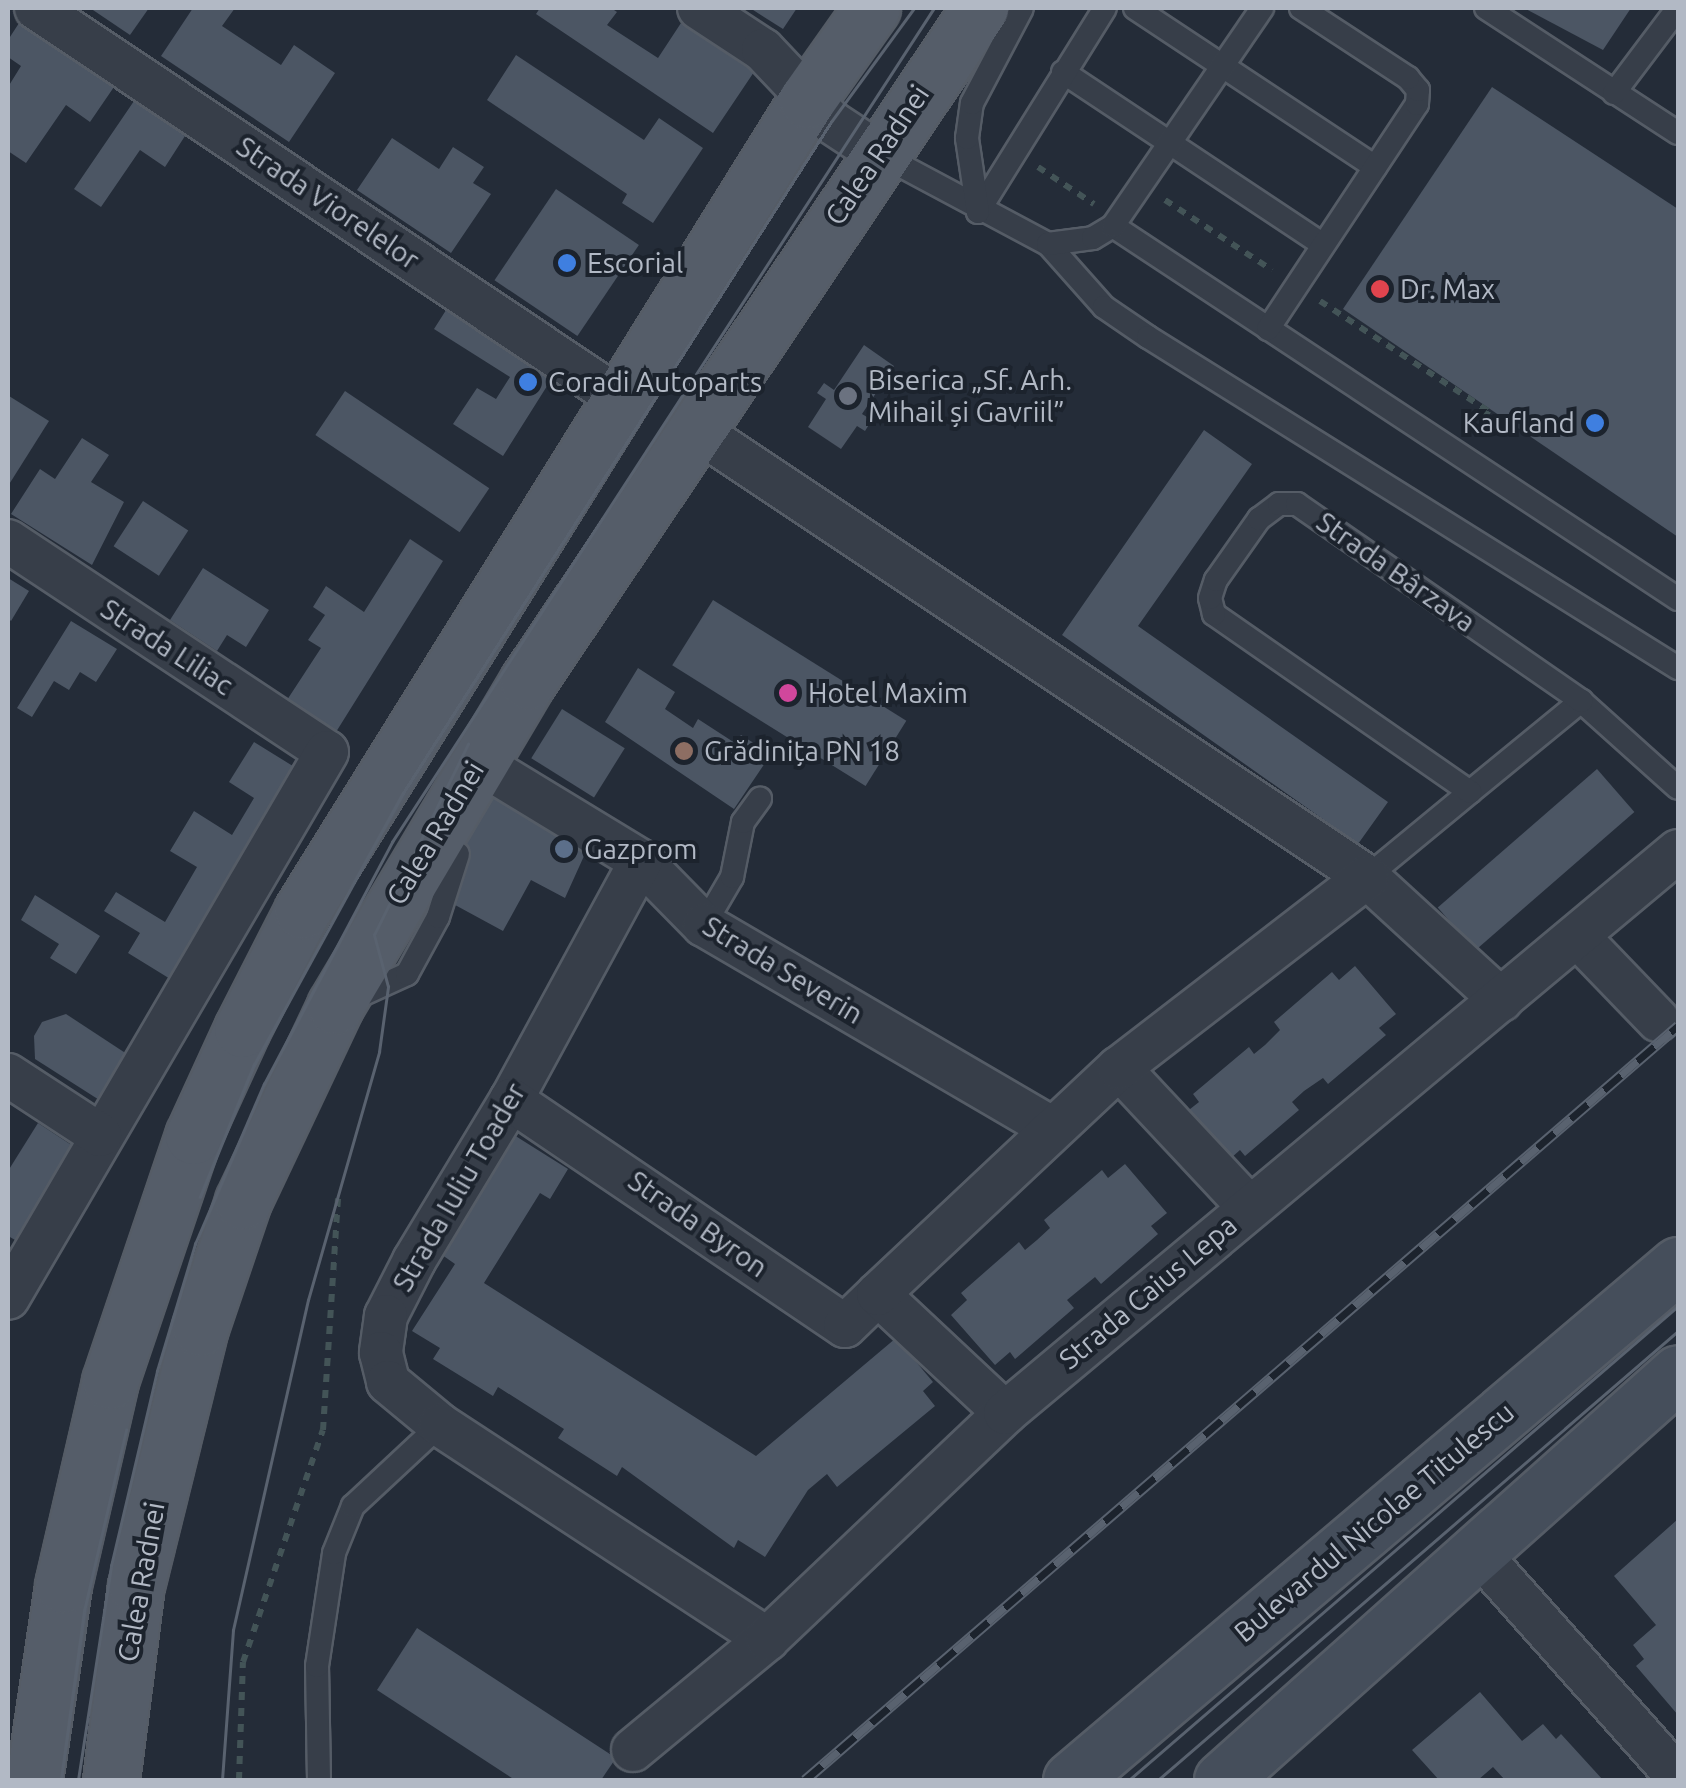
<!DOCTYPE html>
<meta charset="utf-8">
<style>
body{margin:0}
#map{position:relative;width:1686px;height:1788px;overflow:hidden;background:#242c38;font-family:Ubuntu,sans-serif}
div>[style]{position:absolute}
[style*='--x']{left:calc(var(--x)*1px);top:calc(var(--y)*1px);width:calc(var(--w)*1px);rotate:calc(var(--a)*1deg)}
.building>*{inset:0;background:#4c5664;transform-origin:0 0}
.path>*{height:6px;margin-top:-3px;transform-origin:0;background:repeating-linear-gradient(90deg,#435457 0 8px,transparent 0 16px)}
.roads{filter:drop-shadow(2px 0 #555c66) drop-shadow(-2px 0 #555c66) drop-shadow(0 2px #555c66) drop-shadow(0 -2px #555c66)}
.service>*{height:22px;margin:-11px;padding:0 11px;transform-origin:11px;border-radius:11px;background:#373e49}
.minor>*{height:42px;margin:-21px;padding:0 21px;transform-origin:21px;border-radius:21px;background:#373e49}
.secondary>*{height:55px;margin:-27.5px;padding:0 27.5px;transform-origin:27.5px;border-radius:27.5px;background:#454e5b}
.primary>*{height:55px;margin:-27.5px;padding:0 27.5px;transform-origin:27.5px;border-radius:27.5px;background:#555d69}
.tram>*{height:2.5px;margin:-1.25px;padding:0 1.25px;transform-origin:1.25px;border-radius:1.25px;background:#59626f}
.rail>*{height:11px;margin-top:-5.5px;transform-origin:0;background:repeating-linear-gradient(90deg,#1c232d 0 22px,#59626f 0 44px);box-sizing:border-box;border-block:2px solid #59626f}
.dots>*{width:28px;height:28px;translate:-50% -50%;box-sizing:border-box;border:5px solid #1c232d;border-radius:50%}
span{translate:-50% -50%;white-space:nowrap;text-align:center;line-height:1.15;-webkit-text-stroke:8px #1c232d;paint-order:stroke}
.street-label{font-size:28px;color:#b2b9c5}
.poi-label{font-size:28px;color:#b2b9c5}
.left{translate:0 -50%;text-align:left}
.right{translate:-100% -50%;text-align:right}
.frame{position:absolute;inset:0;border:10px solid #b2b9c5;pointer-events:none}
</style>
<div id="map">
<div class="building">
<i style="clip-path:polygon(90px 8px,149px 8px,130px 35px)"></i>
<i style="clip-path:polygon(193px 8px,235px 8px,222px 26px,281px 65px,294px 45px,335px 73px,289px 142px,161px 56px)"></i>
<i style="clip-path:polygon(540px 8px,611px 8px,617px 12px,607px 25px,658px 58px,681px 23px,754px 72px,713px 133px,536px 14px)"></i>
<i style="clip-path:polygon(750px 8px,797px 8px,783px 29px)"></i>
<i style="clip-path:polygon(1524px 8px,1631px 8px,1603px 50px)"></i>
<i style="clip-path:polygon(21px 20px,116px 84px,90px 122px,66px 105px,26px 163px,8px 151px,8px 87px,21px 66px,8px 57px,8px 40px)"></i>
<i style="clip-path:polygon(516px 55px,644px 140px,659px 118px,703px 148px,653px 223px,622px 203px,627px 194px,487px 100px)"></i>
<i style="clip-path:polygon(1492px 87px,1678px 209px,1678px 537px,1343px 309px)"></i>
<i style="clip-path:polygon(134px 101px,185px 136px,165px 167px,140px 150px,101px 207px,74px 189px)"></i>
<i style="clip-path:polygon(392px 138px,439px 169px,453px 147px,484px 167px,473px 183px,491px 194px,451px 253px,357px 190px)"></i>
<i style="left:556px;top:189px;width:100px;height:110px;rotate:34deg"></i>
<i style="clip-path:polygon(448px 307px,554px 375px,503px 456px,453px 424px,477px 388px,496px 399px,510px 377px,434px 329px)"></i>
<i style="clip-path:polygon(864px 345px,894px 366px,862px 414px,872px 420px,865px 431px,857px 426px,841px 449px,808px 427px,826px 399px,817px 393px,824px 383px,834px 390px)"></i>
<i style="left:345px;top:391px;width:174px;height:53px;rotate:34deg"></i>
<i style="clip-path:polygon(9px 396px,49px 421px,8px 486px,8px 399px)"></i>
<i style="clip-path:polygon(1204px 430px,1252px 464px,1138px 626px,1388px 802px,1358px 844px,1062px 635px)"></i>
<i style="clip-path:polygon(82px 438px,109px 455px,91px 482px,124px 502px,92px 565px,11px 514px,40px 469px,55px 479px)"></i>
<i style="left:143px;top:501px;width:54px;height:54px;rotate:33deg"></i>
<i style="clip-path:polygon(410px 539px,443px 561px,336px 732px,287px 700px,321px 648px,308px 640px,325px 615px,313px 607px,326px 586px,364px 612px)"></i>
<i style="clip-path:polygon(203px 568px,269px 610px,246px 647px,227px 635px,217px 651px,170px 620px)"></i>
<i style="clip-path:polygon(8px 578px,29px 591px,11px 621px,8px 618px)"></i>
<i style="left:713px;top:600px;width:228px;height:77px;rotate:32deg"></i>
<i style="clip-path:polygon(71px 621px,117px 649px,96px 682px,80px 672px,69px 690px,54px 681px,32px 717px,17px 708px)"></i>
<i style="clip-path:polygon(638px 668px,675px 692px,665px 709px,693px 728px,698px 719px,735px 743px,741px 735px,771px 754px,734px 809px,605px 722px)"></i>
<i style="left:562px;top:709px;width:74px;height:58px;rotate:32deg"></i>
<i style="clip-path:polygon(254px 742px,309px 776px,180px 985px,128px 953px,140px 933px,104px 911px,116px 892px,165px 922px,197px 867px,170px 851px,194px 811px,232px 835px,254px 798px,229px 782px)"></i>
<i style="left:1597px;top:769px;width:57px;height:211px;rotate:49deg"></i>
<i style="clip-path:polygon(495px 791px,580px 839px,584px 856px,565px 898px,531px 880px,503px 931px,433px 893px)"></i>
<i style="clip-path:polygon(35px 895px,100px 936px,76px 974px,50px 958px,59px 944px,21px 920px)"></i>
<i style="clip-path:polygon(1355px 966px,1396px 1014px,1379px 1028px,1386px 1035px,1328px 1084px,1323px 1078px,1304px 1091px,1292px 1102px,1299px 1110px,1245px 1156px,1240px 1150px,1221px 1167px,1180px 1117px,1199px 1102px,1193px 1094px,1249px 1047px,1254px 1054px,1265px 1045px,1280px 1030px,1274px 1022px,1332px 972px,1339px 980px)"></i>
<i style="clip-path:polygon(66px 1014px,133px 1058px,104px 1103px,35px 1059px,34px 1036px,42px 1022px)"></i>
<i style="clip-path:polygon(38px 1123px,76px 1148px,17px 1241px,8px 1236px,8px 1171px)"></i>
<i style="clip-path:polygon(498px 1125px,568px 1169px,550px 1199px,540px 1193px,484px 1283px,756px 1456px,896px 1338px,933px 1382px,923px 1391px,935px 1406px,837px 1487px,827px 1474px,808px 1490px,765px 1557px,738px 1540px,734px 1548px,622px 1467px,617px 1476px,558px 1438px,564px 1429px,498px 1387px,493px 1396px,433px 1359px,440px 1348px,412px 1331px,455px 1264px,425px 1243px)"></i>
<i style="clip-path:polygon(1125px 1164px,1167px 1213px,1151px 1226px,1158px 1234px,1101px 1284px,1095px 1277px,1067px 1300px,1074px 1308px,1015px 1359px,1010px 1352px,995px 1365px,951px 1315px,967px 1300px,961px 1293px,1019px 1242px,1025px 1250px,1037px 1240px,1050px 1228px,1044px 1220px,1102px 1170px,1108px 1178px)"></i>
<i style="clip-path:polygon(1678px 1519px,1678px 1715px,1636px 1666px,1644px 1659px,1633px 1645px,1656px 1625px,1614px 1576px)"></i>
<i style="clip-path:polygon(417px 1628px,616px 1758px,601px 1780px,515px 1780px,377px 1690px)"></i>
<i style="clip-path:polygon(1480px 1692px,1522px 1741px,1543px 1724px,1556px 1739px,1561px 1734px,1603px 1780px,1505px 1780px,1493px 1767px,1478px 1780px,1439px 1780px,1412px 1750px)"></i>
</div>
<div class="path">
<i style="--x:1038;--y:167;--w:67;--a:33.5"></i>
<i style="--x:1165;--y:200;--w:128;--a:33.2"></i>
<i style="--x:1320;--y:301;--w:201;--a:33.2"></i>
<i style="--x:1488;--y:411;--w:26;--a:113"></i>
<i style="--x:239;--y:1780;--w:118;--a:-88.1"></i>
<i style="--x:243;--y:1662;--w:245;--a:-71"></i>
<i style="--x:323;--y:1430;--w:232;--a:-86.3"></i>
</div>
<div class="roads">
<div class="service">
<i style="--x:1135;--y:8;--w:288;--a:33.5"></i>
<i style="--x:1486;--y:8;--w:229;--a:33.1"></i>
<i style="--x:1063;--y:72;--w:312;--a:33.6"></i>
<i style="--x:1614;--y:93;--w:106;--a:-53"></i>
<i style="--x:881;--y:155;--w:189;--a:28.1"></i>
<i style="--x:1048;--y:244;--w:84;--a:48.4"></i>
<i style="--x:1104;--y:307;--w:53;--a:34.3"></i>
<i style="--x:1148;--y:337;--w:625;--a:31.99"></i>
<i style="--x:978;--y:212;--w:240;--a:-58.1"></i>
<i style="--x:978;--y:212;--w:75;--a:-98.5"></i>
<i style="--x:967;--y:138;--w:35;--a:-82"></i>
<i style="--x:972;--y:103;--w:107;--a:-62.2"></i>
<i style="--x:1113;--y:226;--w:677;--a:33.43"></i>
<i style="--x:1048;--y:244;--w:45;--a:-7.6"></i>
<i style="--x:1093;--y:238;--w:23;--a:-31"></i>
<i style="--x:1113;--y:226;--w:264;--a:-55.6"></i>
<i style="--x:1268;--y:329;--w:270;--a:-56.5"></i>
<i style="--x:1417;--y:104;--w:14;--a:-86"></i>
<i style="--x:1418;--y:90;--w:16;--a:-130"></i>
<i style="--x:1408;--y:78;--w:128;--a:-146.8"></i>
<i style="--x:1470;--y:792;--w:144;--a:-39.3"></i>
<i style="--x:1581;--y:701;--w:130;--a:41.9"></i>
<i style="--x:1367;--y:877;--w:134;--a:-39.5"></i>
<i style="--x:1470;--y:792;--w:312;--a:-145.2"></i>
<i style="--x:1214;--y:614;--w:16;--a:-104"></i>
<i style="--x:1210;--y:598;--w:19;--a:-72"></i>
<i style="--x:1216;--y:580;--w:75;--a:-54.8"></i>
<i style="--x:1259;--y:519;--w:25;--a:-37"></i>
<i style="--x:1279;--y:504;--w:18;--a:0"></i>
<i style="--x:1297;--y:504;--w:346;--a:34.7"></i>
<i style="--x:704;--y:925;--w:56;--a:-59.7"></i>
<i style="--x:732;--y:877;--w:56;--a:-78.7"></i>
<i style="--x:743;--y:822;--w:29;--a:-54"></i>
<i style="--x:348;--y:1001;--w:65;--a:-24.6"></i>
<i style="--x:407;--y:974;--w:65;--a:-61.5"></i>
<i style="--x:438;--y:917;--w:66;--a:-72.4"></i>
<i style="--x:319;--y:1780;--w:114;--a:-91"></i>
<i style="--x:317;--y:1666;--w:114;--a:-81.4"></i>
<i style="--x:334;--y:1553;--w:51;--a:-68"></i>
<i style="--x:353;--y:1506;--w:119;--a:-43"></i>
</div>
<div class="minor">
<i style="--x:36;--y:8;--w:703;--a:33.8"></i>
<i style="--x:699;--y:8;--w:77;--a:33.3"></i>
<i style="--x:763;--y:50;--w:99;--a:46.6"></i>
<i style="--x:831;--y:122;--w:56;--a:33.4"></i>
<i style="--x:695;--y:429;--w:808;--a:33.69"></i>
<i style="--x:1367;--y:877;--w:182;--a:42.5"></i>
<i style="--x:8;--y:541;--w:382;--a:33.5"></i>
<i style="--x:327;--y:752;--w:632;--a:120.3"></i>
<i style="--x:478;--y:762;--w:191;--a:31.3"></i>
<i style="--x:641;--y:861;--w:90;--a:45.5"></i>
<i style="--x:704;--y:925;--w:402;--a:30.3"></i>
<i style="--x:641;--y:861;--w:272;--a:118.5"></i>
<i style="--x:511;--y:1100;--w:188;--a:121.1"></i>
<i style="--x:414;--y:1261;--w:62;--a:117"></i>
<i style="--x:386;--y:1316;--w:37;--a:98"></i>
<i style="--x:381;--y:1353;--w:30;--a:76"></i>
<i style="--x:388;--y:1382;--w:67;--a:39.6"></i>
<i style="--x:440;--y:1425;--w:391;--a:33.2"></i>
<i style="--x:1579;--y:938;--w:114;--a:46.1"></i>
<i style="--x:1119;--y:1068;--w:189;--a:46.9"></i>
<i style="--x:8;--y:1075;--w:110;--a:33.1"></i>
<i style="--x:511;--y:1100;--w:403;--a:34.1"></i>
<i style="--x:845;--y:1326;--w:46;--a:-44.1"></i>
<i style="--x:1005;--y:1413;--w:174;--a:-136.9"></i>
<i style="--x:878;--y:1294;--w:330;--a:-43.2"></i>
<i style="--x:1119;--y:1068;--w:313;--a:-37.6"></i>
<i style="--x:1480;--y:1555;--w:297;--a:48.3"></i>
<i style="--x:633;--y:1750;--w:174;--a:-39.6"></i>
<i style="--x:767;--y:1639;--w:328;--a:-43.5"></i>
<i style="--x:1005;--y:1413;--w:877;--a:-39.86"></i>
</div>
<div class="secondary">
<i style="--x:1071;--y:1780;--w:796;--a:-40.31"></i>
<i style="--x:1222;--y:1780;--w:611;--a:-41.75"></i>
</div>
<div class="primary">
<i style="--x:34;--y:1780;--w:197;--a:-81.5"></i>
<i style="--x:63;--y:1585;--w:209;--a:-77"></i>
<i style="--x:110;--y:1381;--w:259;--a:-71.3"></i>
<i style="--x:193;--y:1136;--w:118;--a:-65.4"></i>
<i style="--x:242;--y:1029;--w:132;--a:-63"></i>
<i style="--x:302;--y:911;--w:955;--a:-58.09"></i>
<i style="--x:807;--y:100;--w:113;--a:-54.8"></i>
<i style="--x:111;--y:1780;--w:196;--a:-82.7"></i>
<i style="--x:136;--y:1586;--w:266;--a:-76.1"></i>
<i style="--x:200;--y:1328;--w:134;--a:-71.3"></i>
<i style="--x:243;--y:1201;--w:216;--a:-64.7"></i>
<i style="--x:335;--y:1006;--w:378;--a:-59.3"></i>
<i style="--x:528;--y:681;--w:811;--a:-56.11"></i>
</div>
</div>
<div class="tram">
<i style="--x:200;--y:1197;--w:143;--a:-67.8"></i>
<i style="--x:254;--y:1065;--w:310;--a:-61.3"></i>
<i style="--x:403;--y:793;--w:796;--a:-57.47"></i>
<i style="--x:831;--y:122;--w:141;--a:-53.9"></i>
<i style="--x:61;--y:1780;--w:171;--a:-82.2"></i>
<i style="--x:84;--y:1611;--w:186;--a:-76.9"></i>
<i style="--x:78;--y:1780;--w:217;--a:-81.2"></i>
<i style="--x:111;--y:1566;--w:200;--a:-76.7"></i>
<i style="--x:157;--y:1371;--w:133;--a:-73.3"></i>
<i style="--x:195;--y:1244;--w:174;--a:-66.7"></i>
<i style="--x:264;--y:1084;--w:274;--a:-62.1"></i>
<i style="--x:392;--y:842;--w:995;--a:-56.98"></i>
<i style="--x:222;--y:1780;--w:150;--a:-85.8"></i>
<i style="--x:233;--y:1630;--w:338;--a:-77.2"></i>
<i style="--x:308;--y:1300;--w:258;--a:-74"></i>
<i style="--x:379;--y:1052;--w:66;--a:-82.1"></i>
<i style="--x:388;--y:987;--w:54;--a:-105.1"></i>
<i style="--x:374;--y:935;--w:213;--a:-63.8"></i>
<i style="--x:1129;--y:1780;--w:725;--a:-40.81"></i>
<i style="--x:1158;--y:1780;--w:687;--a:-40.81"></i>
</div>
<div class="rail">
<i style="--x:805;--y:1780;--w:1154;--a:-40.82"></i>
</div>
<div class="dots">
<i style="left:567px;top:263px;background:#3f7fe0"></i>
<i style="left:1380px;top:289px;background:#e0444e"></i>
<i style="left:528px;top:382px;background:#3f7fe0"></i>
<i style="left:848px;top:396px;background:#6b7280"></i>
<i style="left:1595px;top:423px;background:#3f7fe0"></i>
<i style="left:788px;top:693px;background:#d1479c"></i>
<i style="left:684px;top:751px;background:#8d6e63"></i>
<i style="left:564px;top:849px;background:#5c6f8a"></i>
</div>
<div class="street-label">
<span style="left:877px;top:155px;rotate:-56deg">Calea Radnei</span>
<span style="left:328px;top:203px;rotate:34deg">Strada Viorelelor</span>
<span style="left:1396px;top:572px;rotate:35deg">Strada Bârzava</span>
<span style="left:167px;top:647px;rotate:33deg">Strada Liliac</span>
<span style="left:435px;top:833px;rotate:-59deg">Calea Radnei</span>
<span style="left:783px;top:970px;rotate:31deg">Strada Severin</span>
<span style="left:459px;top:1187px;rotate:-60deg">Strada Iuliu Toader</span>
<span style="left:698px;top:1224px;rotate:35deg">Strada Byron</span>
<span style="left:1148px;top:1292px;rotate:-40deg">Strada Caius Lepa</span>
<span style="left:1374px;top:1522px;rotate:-40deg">Bulevardul Nicolae Titulescu</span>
<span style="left:141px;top:1582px;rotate:-80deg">Calea Radnei</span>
</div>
<div class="poi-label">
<span class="left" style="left:587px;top:263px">Escorial</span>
<span class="left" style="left:1400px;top:289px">Dr. Max</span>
<span class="left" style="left:868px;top:396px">Biserica „Sf. Arh.<br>Mihail și Gavriil”</span>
<span class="left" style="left:548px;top:382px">Coradi Autoparts</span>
<span class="right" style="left:1575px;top:423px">Kaufland</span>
<span class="left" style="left:808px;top:693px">Hotel Maxim</span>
<span class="left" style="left:704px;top:751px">Grădinița PN 18</span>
<span class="left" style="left:584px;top:849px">Gazprom</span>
</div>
<div class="frame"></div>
</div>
